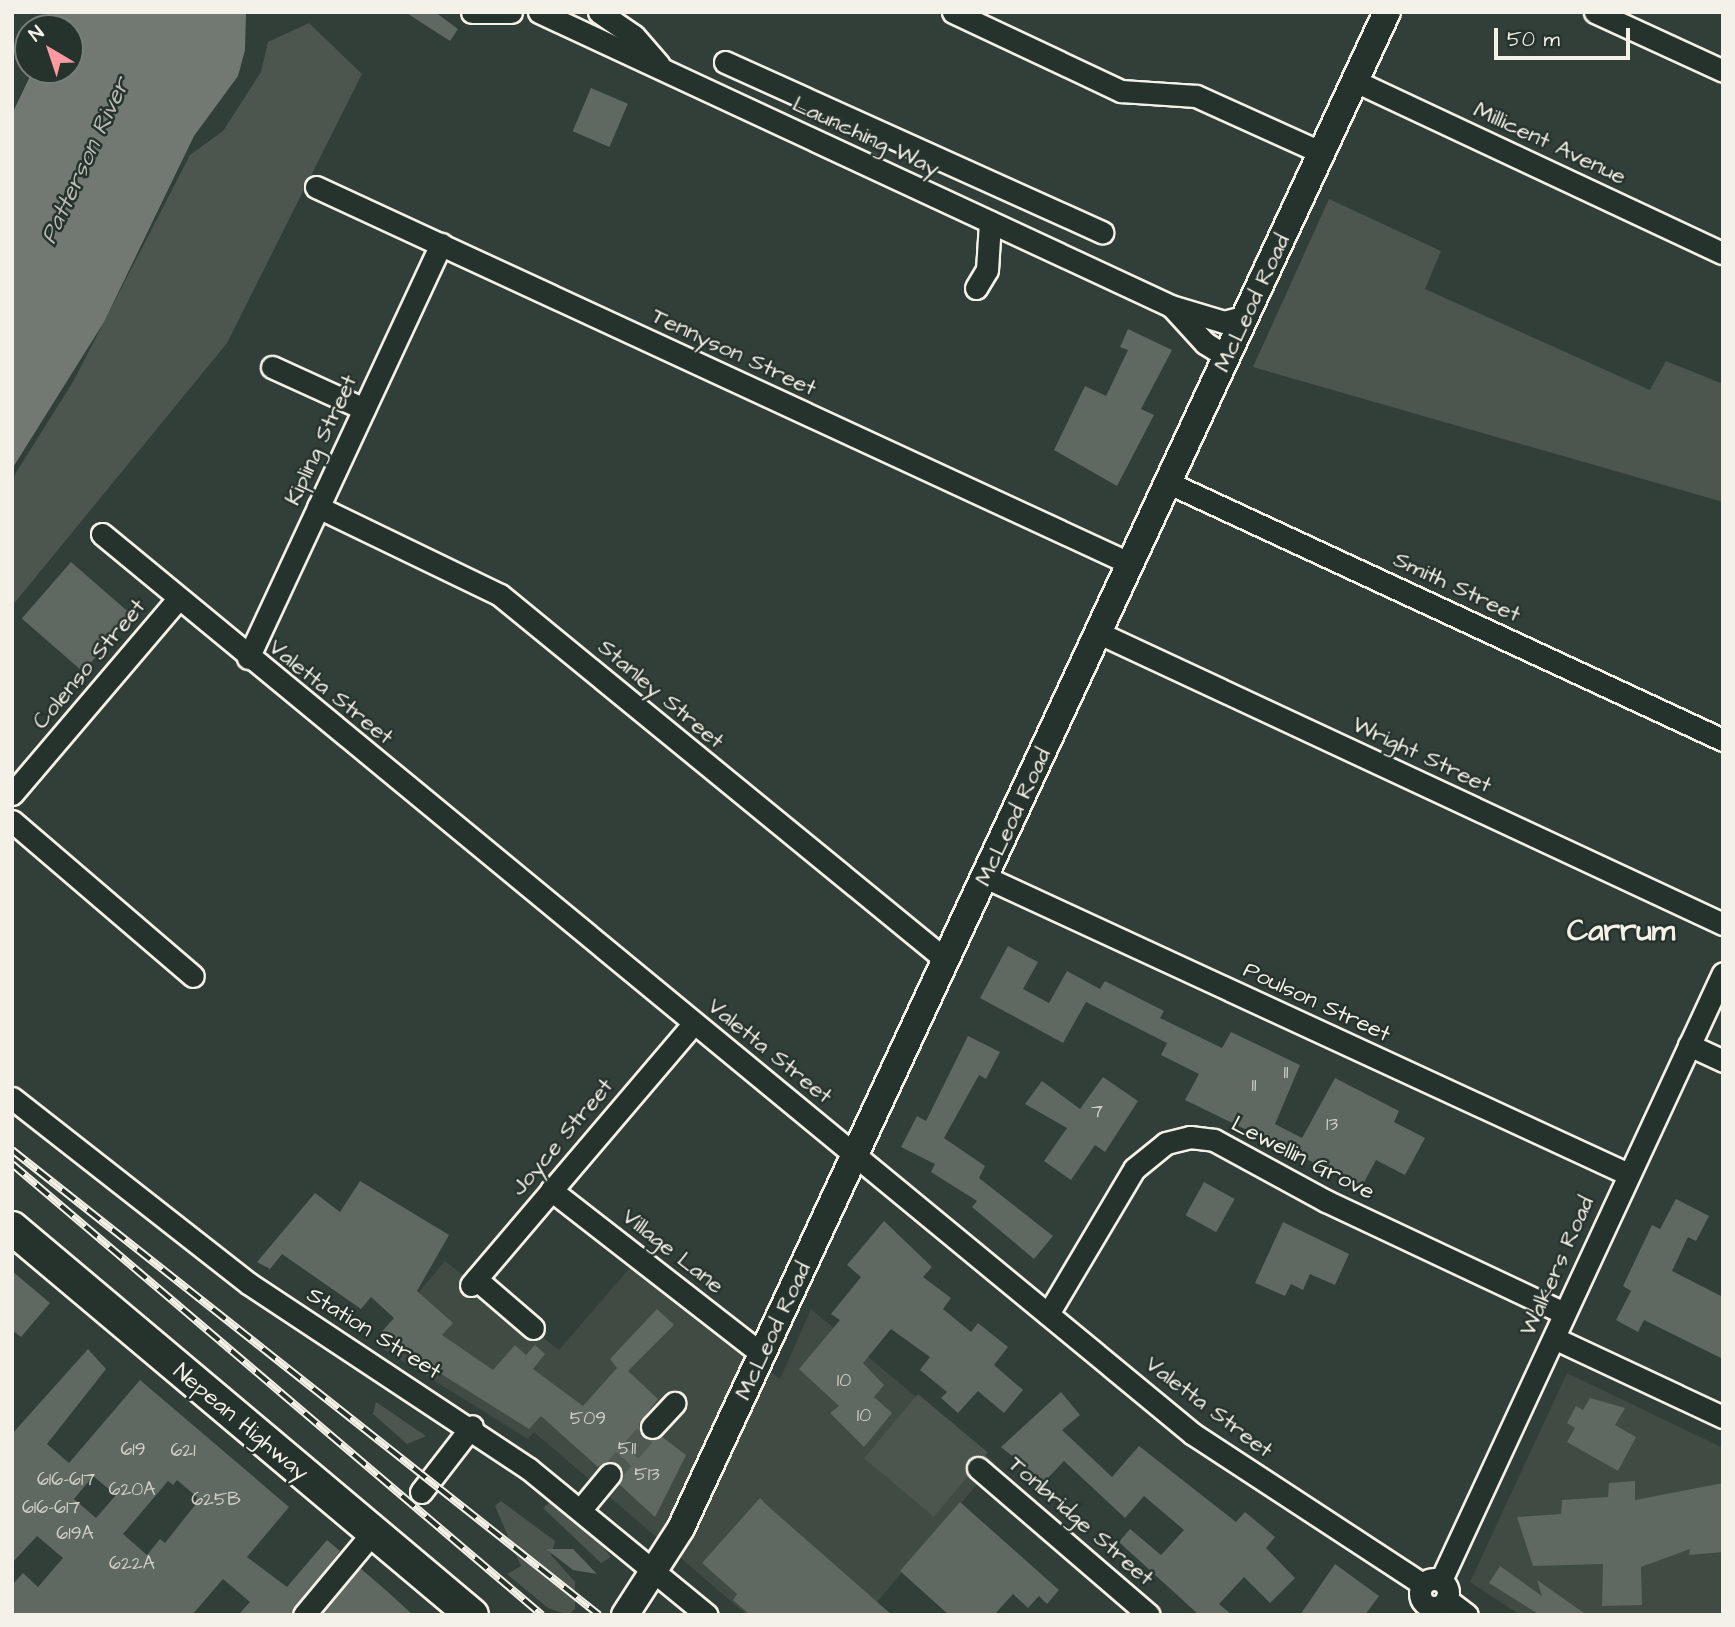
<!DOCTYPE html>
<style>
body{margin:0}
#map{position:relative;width:1735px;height:1627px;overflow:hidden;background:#323e38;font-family:"Architects Daughter",sans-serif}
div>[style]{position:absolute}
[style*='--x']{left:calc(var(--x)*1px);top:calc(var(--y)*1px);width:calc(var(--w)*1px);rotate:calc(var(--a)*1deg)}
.built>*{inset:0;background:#404b44}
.green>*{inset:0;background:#4c564f;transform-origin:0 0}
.water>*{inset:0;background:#727972}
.building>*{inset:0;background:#5f6861;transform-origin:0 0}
.minor-tunnel>*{height:21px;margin-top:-10.5px;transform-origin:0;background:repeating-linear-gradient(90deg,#4f5952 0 21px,transparent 0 31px)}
.roads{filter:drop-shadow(2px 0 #f4f1e8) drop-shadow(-2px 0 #f4f1e8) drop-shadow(0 2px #f4f1e8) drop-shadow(0 -2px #f4f1e8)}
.minor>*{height:21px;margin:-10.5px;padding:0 10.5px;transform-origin:10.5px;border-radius:10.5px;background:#26332d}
.minor>.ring{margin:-10.5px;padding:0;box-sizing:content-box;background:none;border:21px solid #26332d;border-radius:50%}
.major>*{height:26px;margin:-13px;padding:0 13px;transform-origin:13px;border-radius:13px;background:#26332d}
.highway>*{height:32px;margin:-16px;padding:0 16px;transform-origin:16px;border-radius:16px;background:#26332d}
.rail>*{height:8px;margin-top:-4px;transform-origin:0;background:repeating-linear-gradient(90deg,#26332d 0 16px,#f4f1e8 0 32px);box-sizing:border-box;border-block:2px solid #f4f1e8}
span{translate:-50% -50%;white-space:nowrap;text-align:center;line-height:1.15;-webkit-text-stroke:5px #26332d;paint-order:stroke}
.number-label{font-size:19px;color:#cfcfc6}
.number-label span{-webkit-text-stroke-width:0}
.street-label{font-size:23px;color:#f4f1e8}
.water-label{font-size:24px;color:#babbb3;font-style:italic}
.district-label{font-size:30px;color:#f4f1e8;font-weight:700}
.frame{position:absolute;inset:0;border:14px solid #f4f1e8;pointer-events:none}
.north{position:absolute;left:14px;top:14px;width:70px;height:70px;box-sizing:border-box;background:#26332d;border:2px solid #787f78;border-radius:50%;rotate:321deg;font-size:19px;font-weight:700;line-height:28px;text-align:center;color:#f4f1e8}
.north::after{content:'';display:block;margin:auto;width:24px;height:32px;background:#ff9aa2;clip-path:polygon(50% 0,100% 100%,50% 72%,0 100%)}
.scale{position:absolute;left:1494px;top:28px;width:136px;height:32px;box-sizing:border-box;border:4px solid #f4f1e8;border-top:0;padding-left:9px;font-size:21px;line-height:24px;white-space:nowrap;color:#f4f1e8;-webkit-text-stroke:5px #26332d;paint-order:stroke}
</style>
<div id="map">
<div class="built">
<i style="clip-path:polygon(445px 1261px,559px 1350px,633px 1264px,780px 1379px,811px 1309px,995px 1463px,866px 1615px,747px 1615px,534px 1432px,528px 1439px,375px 1344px)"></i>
<i style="clip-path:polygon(1567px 1373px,1723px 1448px,1723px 1615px,1520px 1615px,1470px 1582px)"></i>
</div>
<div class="green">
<i style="clip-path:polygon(309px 23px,362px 74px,227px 343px,12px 606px,12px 479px,73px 382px,190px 155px,223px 131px,261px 72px,268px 42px)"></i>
<i style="clip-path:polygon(1329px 199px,1441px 251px,1425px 289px,1650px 390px,1666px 361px,1723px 384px,1723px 502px,1253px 367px)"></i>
<i style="left:918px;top:1394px;width:91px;height:84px;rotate:40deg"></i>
<i style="clip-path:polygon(376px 1402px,426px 1436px,407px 1444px,373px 1414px)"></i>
<i style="clip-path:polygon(501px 1501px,555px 1541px,551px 1555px,575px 1582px,575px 1609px,568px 1615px,548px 1608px,507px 1574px,521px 1566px,495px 1506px)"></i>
<i style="clip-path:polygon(550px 1502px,592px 1534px,611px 1557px,601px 1563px,543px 1508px)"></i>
</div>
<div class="water">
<i style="clip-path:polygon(53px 12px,246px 12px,245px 50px,238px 76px,194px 136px,104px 322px,12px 469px,12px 114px,33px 70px,70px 70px,70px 28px,48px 28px)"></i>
</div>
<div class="building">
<i style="clip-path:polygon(405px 12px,435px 12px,458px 29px,450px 41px)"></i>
<i style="left:591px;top:88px;width:40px;height:47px;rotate:23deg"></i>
<i style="clip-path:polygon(1128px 329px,1172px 350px,1141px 409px,1154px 415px,1117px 486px,1054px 450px,1085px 386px,1106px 396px,1128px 350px,1120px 347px)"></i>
<i style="left:71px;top:562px;width:81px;height:75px;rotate:41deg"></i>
<i style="clip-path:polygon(1008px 946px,1038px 962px,1023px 989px,1049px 1003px,1067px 971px,1100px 989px,1105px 981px,1164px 1011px,1160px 1018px,1222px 1048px,1231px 1032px,1300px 1065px,1275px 1124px,1302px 1138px,1335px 1078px,1399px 1111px,1394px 1122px,1425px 1138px,1405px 1175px,1376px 1160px,1362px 1186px,1185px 1100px,1199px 1074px,1161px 1055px,1167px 1043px,1086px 1002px,1063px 1043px,980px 998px)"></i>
<i style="clip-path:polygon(968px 1036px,1000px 1052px,986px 1079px,979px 1075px,944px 1138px,985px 1166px,979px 1178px,1053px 1236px,1034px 1259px,972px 1207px,977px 1201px,931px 1172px,935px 1164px,901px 1147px,917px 1116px,926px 1121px)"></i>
<i style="clip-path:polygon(1103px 1077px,1138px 1101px,1105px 1152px,1095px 1145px,1071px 1180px,1044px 1161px,1067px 1128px,1025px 1104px,1042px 1081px,1080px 1109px)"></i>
<i style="clip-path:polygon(360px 1181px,449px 1235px,417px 1291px,453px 1323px,442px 1335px,493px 1370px,515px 1345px,526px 1355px,535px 1345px,545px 1354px,533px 1369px,583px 1406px,617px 1368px,610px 1359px,657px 1309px,674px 1325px,628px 1371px,658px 1399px,639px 1424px,643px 1436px,661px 1436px,686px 1455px,655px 1517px,619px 1484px,623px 1476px,618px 1464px,606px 1462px,598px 1467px,541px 1416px,529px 1429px,379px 1335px,394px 1318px,371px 1297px,361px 1309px,282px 1254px,270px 1269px,257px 1262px,315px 1193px,340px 1212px)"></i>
<i style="left:1204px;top:1182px;width:35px;height:38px;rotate:29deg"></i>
<i style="clip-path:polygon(1676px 1199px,1709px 1216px,1696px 1241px,1688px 1237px,1672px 1271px,1723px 1297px,1723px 1359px,1644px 1320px,1638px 1332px,1616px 1320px,1631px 1291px,1623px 1286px,1652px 1225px,1660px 1229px)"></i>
<i style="clip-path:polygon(884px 1221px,932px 1267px,923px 1277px,951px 1298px,943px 1309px,971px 1332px,978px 1323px,1008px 1347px,994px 1365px,1023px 1390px,1004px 1413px,978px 1391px,958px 1413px,941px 1398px,947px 1392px,920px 1370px,930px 1357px,891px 1329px,863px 1363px,884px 1385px,874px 1397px,892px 1413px,864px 1447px,830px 1413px,839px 1406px,799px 1369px,840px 1320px,831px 1314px,861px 1277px,847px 1265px)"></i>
<i style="clip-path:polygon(1283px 1222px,1349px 1254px,1335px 1285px,1310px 1274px,1303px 1290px,1291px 1284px,1285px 1296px,1255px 1283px)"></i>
<i style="clip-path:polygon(12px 1271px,50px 1303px,21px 1337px,12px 1330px)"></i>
<i style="clip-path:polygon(evenodd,88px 1349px,106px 1369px,47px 1444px,69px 1463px,140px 1380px,289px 1507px,247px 1557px,287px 1587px,327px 1540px,340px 1551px,291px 1615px,238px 1615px,250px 1602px,223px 1579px,192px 1615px,12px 1615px,12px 1585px,23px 1573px,38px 1587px,63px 1558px,37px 1536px,12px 1563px,12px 1434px,88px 1349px,93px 1476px,116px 1495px,96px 1518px,74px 1499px,93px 1476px,88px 1349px,177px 1480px,197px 1497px,195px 1505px,165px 1543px,160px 1539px,147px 1555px,123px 1534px,168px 1481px,173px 1485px,177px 1480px)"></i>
<i style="clip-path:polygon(1061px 1392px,1080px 1415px,1062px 1430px,1112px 1477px,1139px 1446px,1236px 1522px,1245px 1512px,1275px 1537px,1266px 1548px,1295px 1578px,1270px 1603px,1244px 1577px,1219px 1604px,1232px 1615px,1199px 1615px,1119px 1542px,1130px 1529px,1161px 1555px,1184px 1530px,1144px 1496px,1125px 1518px,1064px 1461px,1044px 1482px,1001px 1447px)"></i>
<i style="clip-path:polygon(1590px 1398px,1625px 1408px,1615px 1425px,1636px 1437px,1618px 1471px,1567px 1442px,1575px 1428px,1567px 1423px,1576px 1406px,1583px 1410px)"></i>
<i style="clip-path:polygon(1635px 1481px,1635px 1500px,1723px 1483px,1723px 1552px,1689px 1555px,1690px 1549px,1641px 1567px,1642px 1605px,1602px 1606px,1603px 1564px,1533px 1566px,1517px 1517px,1561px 1514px,1562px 1500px,1608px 1497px,1609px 1483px)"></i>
<i style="clip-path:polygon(760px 1498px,769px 1507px,892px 1615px,750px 1615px,733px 1600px,737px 1594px,702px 1563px)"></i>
<i style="clip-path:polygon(960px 1502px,1059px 1590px,1047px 1604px,1039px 1596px,1028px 1608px,1013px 1594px,994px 1615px,949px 1615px,900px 1571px)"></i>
<i style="clip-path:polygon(546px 1549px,573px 1549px,597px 1574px,573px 1570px)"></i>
<i style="clip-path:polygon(1335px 1564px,1379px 1596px,1365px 1615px,1300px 1615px)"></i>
<i style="clip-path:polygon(1500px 1566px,1542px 1596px,1537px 1580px,1587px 1615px,1540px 1615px,1489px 1583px)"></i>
<i style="clip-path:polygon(360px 1568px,388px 1592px,413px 1615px,321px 1615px)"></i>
</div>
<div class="minor-tunnel">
<i style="--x:610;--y:1474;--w:63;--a:-48.2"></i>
</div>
<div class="roads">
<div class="minor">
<i style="--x:472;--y:12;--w:39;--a:0"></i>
<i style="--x:539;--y:12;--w:697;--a:24.95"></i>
<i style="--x:1171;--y:306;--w:55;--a:16.8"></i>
<i style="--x:1224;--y:322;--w:23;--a:-15"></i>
<i style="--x:599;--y:12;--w:42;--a:34.4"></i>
<i style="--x:634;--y:36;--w:38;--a:49"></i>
<i style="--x:953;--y:12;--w:186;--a:25.2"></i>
<i style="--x:1121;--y:91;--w:75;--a:3.8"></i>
<i style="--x:1196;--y:96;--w:138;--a:24.3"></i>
<i style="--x:1595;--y:12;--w:141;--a:24.7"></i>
<i style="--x:725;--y:62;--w:414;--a:24.3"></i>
<i style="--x:1355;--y:81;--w:406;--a:25.1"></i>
<i style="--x:316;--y:187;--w:898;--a:24.82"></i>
<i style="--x:976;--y:288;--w:21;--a:-59"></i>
<i style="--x:987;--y:270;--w:48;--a:-86.4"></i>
<i style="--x:1172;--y:307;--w:49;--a:47.5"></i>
<i style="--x:1205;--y:343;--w:26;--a:32"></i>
<i style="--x:272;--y:367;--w:101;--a:24.5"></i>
<i style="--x:1169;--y:483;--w:611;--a:24.89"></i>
<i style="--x:318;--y:507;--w:202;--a:25.8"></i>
<i style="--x:500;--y:595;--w:576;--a:39.3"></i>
<i style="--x:102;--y:534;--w:1414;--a:39.52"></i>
<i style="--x:1193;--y:1434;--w:274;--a:33.2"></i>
<i style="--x:1099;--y:633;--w:689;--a:25"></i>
<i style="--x:248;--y:658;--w:457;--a:-65"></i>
<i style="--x:12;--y:794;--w:256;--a:-49.6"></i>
<i style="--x:12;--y:821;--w:238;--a:40.6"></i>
<i style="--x:985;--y:877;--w:708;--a:24.79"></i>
<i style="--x:1689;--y:1045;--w:38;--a:25"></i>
<i style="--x:12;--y:1098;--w:300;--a:38.1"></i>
<i style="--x:248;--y:1283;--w:337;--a:33.5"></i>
<i style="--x:529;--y:1469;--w:230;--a:39.4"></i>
<i style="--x:551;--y:1190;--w:267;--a:37.9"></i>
<i style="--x:476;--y:1279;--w:75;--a:40.7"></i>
<i style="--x:471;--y:1285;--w:344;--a:-49.6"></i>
<i style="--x:1048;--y:1314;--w:169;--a:-59.3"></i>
<i style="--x:1134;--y:1169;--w:41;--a:-39.1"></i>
<i style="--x:1166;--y:1143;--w:25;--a:-14"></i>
<i style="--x:1190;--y:1137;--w:24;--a:7"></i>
<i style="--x:1214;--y:1140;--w:128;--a:28.6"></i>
<i style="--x:1326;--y:1201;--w:263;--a:25.2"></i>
<i style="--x:1554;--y:1338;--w:187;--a:25.1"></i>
<i style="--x:652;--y:1427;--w:33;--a:-47"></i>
<i style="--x:978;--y:1468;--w:225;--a:40.7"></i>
<i style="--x:421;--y:1492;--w:83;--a:-52.3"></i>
<i style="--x:581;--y:1509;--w:45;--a:-50.4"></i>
<i class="ring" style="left:1420px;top:1579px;width:7px;height:7px"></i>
<i style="--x:1441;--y:1580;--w:669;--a:-65.08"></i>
<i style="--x:1446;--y:1599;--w:26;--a:37"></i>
<i style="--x:304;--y:1615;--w:109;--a:-50.2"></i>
</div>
<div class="major">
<i style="--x:625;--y:1615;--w:103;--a:-57.2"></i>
<i style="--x:681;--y:1528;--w:1672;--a:-65.03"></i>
</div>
<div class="highway">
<i style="--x:12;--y:1228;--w:601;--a:40.07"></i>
</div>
</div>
<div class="rail">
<i style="--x:12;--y:1150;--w:749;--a:38.38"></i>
<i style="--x:12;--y:1164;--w:696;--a:40.4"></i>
</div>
<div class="number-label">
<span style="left:1286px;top:1073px">11</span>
<span style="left:1254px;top:1086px">11</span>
<span style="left:1097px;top:1112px">7</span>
<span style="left:1332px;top:1125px">13</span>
<span style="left:844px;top:1381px">10</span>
<span style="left:864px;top:1416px">10</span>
<span style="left:588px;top:1419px">509</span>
<span style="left:627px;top:1449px">511</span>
<span style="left:133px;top:1450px">619</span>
<span style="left:183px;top:1451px">621</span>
<span style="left:647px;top:1475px">513</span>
<span style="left:66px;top:1480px">616-617</span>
<span style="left:132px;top:1490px">620A</span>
<span style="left:216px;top:1500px">625B</span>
<span style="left:51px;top:1508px">616-617</span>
<span style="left:75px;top:1534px">619A</span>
<span style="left:132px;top:1564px">622A</span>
</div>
<div class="street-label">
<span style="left:866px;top:136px;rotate:25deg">Launching Way</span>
<span style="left:1550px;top:143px;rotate:25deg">Millicent Avenue</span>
<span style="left:1252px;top:303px;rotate:-65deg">McLeod Road</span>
<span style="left:734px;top:352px;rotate:25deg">Tennyson Street</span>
<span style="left:321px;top:440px;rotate:-65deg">Kipling Street</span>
<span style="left:1457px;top:587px;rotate:25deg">Smith Street</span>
<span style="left:89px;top:664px;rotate:-50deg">Colenso Street</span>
<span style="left:331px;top:692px;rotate:39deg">Valetta Street</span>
<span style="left:661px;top:694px;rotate:40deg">Stanley Street</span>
<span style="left:1422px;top:755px;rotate:25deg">Wright Street</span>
<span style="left:1013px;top:817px;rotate:-65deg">McLeod Road</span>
<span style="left:1317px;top:1002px;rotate:25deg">Poulson Street</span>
<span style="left:770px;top:1051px;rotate:39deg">Valetta Street</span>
<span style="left:562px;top:1137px;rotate:-50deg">Joyce Street</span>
<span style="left:1303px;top:1158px;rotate:27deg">Lewellin Grove</span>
<span style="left:673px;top:1251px;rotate:38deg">Village Lane</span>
<span style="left:1557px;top:1266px;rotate:-66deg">Walkers Road</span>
<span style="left:773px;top:1331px;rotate:-65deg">McLeod Road</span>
<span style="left:374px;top:1333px;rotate:32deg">Station Street</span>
<span style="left:1209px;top:1407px;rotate:37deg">Valetta Street</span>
<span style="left:241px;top:1422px;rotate:40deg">Nepean Highway</span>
<span style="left:1081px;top:1521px;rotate:41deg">Tonbridge Street</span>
</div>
<div class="water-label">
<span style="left:86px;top:161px;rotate:-65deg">Patterson River</span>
</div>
<div class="district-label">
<span style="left:1621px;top:931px">Carrum</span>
</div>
<div class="frame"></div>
<div class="north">N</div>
<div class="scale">50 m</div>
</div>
